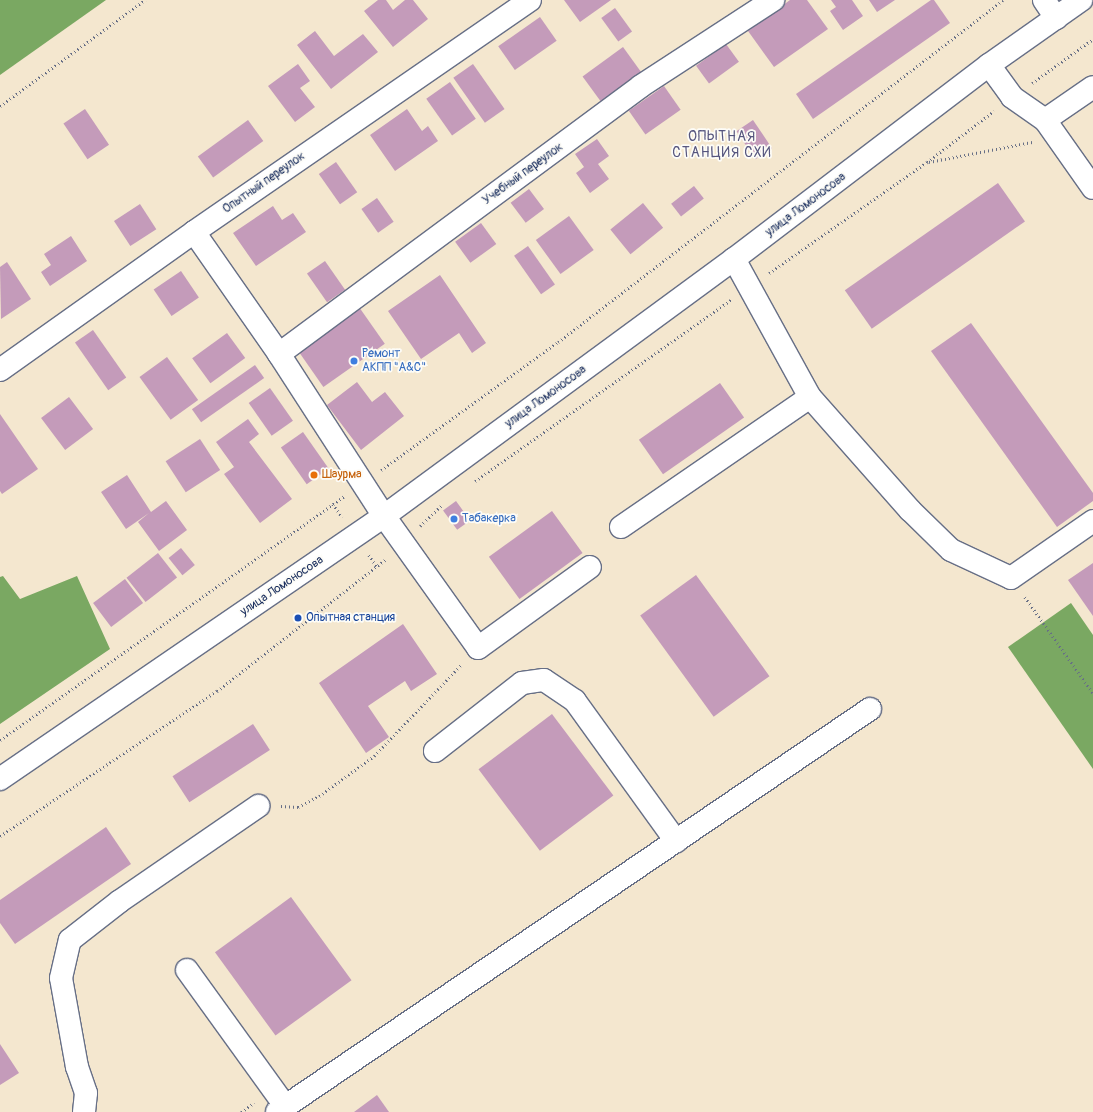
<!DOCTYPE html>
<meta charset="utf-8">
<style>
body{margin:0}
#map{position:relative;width:1093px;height:1112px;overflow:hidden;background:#f4e7cf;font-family:Pangolin,sans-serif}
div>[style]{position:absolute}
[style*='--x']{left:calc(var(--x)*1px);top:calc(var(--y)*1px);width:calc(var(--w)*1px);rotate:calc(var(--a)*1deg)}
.forest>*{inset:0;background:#7aa862}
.building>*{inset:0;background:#c49bba;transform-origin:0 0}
.path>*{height:2.5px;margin-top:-1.25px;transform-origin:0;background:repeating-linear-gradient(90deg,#676f86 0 1px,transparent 0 4px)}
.roads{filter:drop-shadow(1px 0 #676f86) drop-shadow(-1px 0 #676f86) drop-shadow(0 1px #676f86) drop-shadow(0 -1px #676f86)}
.minor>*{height:22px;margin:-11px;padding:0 11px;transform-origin:11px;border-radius:11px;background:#fff}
.major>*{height:22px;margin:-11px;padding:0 11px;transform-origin:11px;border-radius:11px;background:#fff}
.dots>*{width:11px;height:11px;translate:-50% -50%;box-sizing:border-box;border:2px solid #fdfcf7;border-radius:50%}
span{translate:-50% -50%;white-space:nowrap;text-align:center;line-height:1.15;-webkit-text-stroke:3.5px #fdfcf7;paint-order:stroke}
.street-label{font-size:12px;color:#1b2f5e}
.shop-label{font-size:12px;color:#366cbe}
.left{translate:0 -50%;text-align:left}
.food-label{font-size:12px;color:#c56008}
.transit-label{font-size:12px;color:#164399}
.quarter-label{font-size:14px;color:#56557e;letter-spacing:1px}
</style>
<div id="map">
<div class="forest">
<i style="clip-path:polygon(0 0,106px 0,0 75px)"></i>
<i style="clip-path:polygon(3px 576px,20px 599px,77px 576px,110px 649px,0 724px,0 577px)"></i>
<i style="clip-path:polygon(1071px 603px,1093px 635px,1093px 769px,1008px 647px)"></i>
</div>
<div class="building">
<i style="clip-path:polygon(378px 0,386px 0,393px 10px,405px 0,413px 0,428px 19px,393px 47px,364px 11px)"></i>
<i style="clip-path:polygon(564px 0,611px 0,580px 22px)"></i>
<i style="clip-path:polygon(790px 0,807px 0,828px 29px,774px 67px,748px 31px)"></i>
<i style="clip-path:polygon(831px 0,852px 0,863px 16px,843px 30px,830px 11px,836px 7px)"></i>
<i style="clip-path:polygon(869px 0,895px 0,877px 12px)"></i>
<i style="clip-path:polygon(931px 0,934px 0,950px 23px,813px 119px,796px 94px)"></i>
<i style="left:615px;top:8px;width:29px;height:17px;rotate:54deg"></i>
<i style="left:540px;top:17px;width:29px;height:51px;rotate:55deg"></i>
<i style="clip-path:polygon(315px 31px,334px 56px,363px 34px,378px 52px,331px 89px,297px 45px)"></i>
<i style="left:726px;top:44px;width:22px;height:37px;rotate:54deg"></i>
<i style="left:623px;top:47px;width:32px;height:50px;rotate:54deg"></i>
<i style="clip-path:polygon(298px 64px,310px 81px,300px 88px,315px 107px,295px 122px,268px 86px)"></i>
<i style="left:473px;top:64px;width:55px;height:24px;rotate:55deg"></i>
<i style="left:450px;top:82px;width:45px;height:29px;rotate:55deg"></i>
<i style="left:664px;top:86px;width:29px;height:43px;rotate:55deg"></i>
<i style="left:85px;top:109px;width:43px;height:26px;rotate:56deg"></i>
<i style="clip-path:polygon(407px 109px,422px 131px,428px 126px,438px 141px,395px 171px,370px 135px)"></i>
<i style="left:248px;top:120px;width:26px;height:62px;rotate:54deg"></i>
<i style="left:753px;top:120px;width:34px;height:20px;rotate:56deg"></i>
<i style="clip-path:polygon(597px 139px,609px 156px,598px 164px,609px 179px,590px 193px,576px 173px,584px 167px,575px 154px)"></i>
<i style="left:336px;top:162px;width:37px;height:21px;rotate:55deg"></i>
<i style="left:998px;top:183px;width:47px;height:187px;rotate:55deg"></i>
<i style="left:694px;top:186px;width:16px;height:29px;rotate:52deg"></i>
<i style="left:529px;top:189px;width:25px;height:23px;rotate:53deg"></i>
<i style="left:377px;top:198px;width:29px;height:19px;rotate:55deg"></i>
<i style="left:643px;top:203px;width:32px;height:42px;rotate:51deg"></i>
<i style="left:140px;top:204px;width:30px;height:31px;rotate:57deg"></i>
<i style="clip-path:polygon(273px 206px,282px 220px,293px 213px,306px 232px,256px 266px,233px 233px)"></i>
<i style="left:569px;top:216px;width:42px;height:41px;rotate:54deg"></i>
<i style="left:481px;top:223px;width:26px;height:32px;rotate:54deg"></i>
<i style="clip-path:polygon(71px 236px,87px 261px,50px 286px,41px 272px,51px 265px,44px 254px)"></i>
<i style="left:528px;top:246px;width:47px;height:17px;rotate:55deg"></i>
<i style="left:325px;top:261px;width:35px;height:22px;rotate:55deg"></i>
<i style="clip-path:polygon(7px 262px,31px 299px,1px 319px,0 267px)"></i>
<i style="left:181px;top:271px;width:32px;height:33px;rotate:56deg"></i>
<i style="clip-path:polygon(440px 275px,486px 343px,472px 353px,459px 333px,421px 359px,388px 311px)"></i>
<i style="left:359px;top:307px;width:45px;height:75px;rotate:55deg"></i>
<i style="clip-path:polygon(971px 323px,1093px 493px,1093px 501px,1057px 527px,931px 351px)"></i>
<i style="left:93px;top:330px;width:58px;height:22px;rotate:55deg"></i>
<i style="left:227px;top:333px;width:31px;height:43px;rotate:54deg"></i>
<i style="left:167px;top:357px;width:53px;height:34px;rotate:54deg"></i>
<i style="left:255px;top:365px;width:16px;height:77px;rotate:55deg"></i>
<i style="clip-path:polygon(357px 382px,372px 402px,385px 392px,404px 416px,361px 450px,327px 405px)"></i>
<i style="left:720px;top:383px;width:42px;height:99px;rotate:55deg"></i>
<i style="left:270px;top:388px;width:40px;height:26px;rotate:55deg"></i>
<i style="left:69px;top:397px;width:40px;height:35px;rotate:53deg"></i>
<i style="clip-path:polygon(0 414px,38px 469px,2px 494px,0 491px)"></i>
<i style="clip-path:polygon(248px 419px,259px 434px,249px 442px,292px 499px,260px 523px,224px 474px,234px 467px,216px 442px)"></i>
<i style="left:303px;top:432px;width:45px;height:27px;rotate:55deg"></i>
<i style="left:200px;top:439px;width:37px;height:41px;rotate:57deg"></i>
<i style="clip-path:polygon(127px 475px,151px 512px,166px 501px,187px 530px,159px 551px,138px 522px,149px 513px,126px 529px,101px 492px)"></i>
<i style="left:456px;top:501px;width:24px;height:16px;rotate:54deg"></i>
<i style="left:552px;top:511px;width:52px;height:78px;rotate:54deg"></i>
<i style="left:181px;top:548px;width:22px;height:16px;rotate:51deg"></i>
<i style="left:158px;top:553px;width:31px;height:40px;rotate:52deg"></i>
<i style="clip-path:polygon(1093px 563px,1093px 616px,1068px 580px)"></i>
<i style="left:696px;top:575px;width:125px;height:69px;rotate:54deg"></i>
<i style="left:125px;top:579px;width:30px;height:40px;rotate:53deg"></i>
<i style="clip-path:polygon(403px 624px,437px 674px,411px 691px,405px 681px,368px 706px,389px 737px,366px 753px,319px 683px)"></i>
<i style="left:552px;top:714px;width:102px;height:92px;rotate:53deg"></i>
<i style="left:253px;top:724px;width:31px;height:96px;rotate:57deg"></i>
<i style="clip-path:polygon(106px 827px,131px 864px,15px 944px,0 923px,0 900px)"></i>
<i style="left:291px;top:897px;width:103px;height:94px;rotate:54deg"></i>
<i style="clip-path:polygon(0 1044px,19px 1073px,0 1085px)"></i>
<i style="clip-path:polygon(377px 1095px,389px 1112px,354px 1112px)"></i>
</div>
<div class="path">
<i style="--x:1032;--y:83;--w:75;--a:-35.8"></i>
<i style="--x:0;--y:106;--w:180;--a:-36.2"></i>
<i style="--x:929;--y:162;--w:105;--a:-11"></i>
<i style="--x:769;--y:273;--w:193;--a:-35.1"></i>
<i style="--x:927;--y:162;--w:84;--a:-37.3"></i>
<i style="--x:381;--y:470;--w:218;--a:-35.9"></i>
<i style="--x:558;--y:342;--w:561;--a:-37.54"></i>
<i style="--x:475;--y:481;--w:314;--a:-35.3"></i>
<i style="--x:333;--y:504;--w:16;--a:55"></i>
<i style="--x:420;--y:526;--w:30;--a:-44"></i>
<i style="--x:369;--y:555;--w:14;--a:56"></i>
<i style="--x:1025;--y:597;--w:118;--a:54.7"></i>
<i style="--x:0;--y:740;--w:422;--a:-35.3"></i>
<i style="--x:281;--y:806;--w:17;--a:3"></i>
<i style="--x:298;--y:807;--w:24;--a:-28"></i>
<i style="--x:319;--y:796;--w:68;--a:-36"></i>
<i style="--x:374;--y:756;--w:126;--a:-46.3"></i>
<i style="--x:0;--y:836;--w:261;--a:-33.8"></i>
<i style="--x:217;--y:691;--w:214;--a:-38"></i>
<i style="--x:241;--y:1112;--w:16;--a:-35"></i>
</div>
<div class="roads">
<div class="minor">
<i style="--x:1044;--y:0;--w:22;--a:56"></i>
<i style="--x:989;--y:65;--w:39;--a:54"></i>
<i style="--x:1012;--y:97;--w:40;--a:34.9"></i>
<i style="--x:1045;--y:120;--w:83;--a:54.8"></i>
<i style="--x:1045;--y:120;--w:58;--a:-34.5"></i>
<i style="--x:194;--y:232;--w:149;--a:55.1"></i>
<i style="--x:279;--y:354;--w:193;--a:57.1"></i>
<i style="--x:384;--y:516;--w:162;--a:54.5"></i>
<i style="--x:478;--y:648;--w:138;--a:-35.9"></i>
<i style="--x:734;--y:259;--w:158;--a:61.2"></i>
<i style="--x:810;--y:397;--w:151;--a:48.5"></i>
<i style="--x:910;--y:510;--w:57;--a:44.3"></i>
<i style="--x:951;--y:550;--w:66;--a:25"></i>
<i style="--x:1011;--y:578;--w:100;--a:-34.8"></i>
<i style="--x:279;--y:354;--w:450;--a:-36.5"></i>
<i style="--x:641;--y:86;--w:158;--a:-33.1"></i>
<i style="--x:0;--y:370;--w:238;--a:-35.4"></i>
<i style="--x:194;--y:232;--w:408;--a:-34.6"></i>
<i style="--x:621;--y:527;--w:229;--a:-34.5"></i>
<i style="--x:435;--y:751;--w:110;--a:-38"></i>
<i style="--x:522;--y:683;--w:22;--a:-8"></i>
<i style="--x:544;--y:680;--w:37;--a:34"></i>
<i style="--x:575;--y:701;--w:173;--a:54.2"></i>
<i style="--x:187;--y:970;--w:168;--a:54.2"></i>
<i style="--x:84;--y:1112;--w:19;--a:-84"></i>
<i style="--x:86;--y:1093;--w:28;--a:-109"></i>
<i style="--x:77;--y:1067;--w:90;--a:-100.2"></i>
<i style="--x:61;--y:978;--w:39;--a:-77"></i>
<i style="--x:70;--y:940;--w:63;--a:-38"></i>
<i style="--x:120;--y:901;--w:168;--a:-34.5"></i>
<i style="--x:277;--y:1112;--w:717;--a:-34.2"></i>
</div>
<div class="major">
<i style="--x:0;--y:779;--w:465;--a:-34.4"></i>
<i style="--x:384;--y:516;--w:434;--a:-36.3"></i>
<i style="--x:734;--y:259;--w:320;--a:-37.3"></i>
<i style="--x:989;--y:65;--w:113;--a:-35.2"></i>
</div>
</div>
<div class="dots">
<i style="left:354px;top:361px;background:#3f7fe0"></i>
<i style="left:314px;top:475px;background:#e8710a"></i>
<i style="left:454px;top:519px;background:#3f7fe0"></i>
<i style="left:298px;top:618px;background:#1a4fb4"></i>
</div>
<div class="street-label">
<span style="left:523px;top:174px;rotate:-36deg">Учебный переулок</span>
<span style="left:264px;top:183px;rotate:-35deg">Опытный переулок</span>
<span style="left:806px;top:205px;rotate:-37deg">улица Ломоносова</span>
<span style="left:546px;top:397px;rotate:-36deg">улица Ломоносова</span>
<span style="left:282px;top:586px;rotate:-34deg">улица Ломоносова</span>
</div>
<div class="shop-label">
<span class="left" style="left:362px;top:361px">Ремонт<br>АКПП "A&amp;C"</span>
<span class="left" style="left:462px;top:519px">Табакерка</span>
</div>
<div class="food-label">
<span class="left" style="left:322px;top:475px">Шаурма</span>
</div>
<div class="transit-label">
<span class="left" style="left:306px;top:618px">Опытная станция</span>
</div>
<div class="quarter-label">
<span style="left:722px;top:145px">ОПЫТНАЯ<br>СТАНЦИЯ СХИ</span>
</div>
</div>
